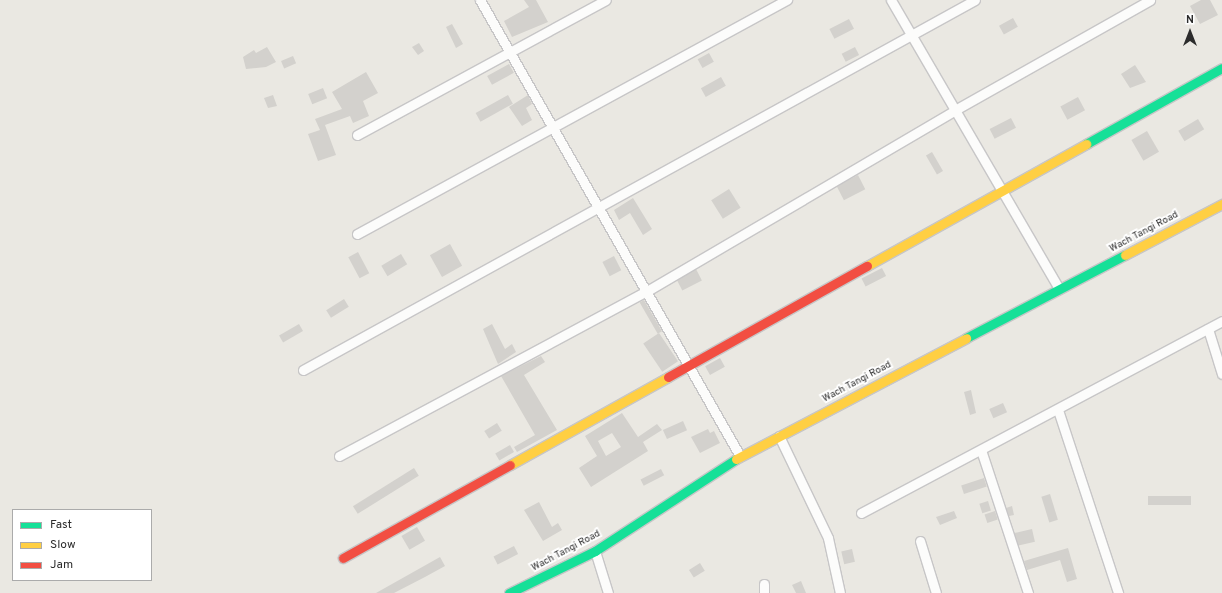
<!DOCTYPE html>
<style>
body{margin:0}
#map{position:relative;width:1222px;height:593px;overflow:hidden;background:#eae8e2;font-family:Overpass,sans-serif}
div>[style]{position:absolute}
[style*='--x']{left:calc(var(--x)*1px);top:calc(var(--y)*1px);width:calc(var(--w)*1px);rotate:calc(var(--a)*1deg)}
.building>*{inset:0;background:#d3d1cd;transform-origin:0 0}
.roads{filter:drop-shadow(1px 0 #c7c6c7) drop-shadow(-1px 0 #c7c6c7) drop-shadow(0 1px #c7c6c7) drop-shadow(0 -1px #c7c6c7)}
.street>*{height:9px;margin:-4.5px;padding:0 4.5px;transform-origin:4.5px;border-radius:4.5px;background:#fcfcfb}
.fast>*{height:9px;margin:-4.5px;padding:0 4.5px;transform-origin:4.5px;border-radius:4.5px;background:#16e098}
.slow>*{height:9px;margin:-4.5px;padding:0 4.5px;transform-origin:4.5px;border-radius:4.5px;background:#ffcf43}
.jam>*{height:9px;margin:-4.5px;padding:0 4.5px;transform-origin:4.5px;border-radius:4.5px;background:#f24e42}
span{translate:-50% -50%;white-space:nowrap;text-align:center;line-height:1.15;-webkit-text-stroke:4px #fff;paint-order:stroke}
.street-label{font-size:10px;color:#2c2c2c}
.legend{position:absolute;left:12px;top:509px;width:140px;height:72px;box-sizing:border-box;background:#fff;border:1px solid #ababab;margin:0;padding:5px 7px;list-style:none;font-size:12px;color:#2c2c2c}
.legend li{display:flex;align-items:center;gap:8px;height:20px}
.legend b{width:20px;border:1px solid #ababab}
.north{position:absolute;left:1170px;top:12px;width:40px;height:40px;-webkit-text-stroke:3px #fff;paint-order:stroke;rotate:0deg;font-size:11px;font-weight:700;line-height:16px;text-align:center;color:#2c2c2c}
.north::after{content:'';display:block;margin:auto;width:14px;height:18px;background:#2c2c2c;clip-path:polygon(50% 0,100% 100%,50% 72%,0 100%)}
</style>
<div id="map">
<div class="building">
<i style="clip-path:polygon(524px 0,536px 0,548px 22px,512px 37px,504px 21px,529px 7px)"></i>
<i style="clip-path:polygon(1201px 0,1210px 0,1218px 15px,1200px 24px,1190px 6px)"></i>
<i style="left:1013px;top:18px;width:10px;height:16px;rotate:61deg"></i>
<i style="left:849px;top:19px;width:11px;height:22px;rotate:63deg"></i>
<i style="clip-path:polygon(452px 24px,463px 44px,456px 48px,446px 27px)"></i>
<i style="clip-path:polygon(419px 43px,424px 51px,418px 55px,412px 47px)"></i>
<i style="clip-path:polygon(267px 47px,276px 62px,266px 67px,246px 69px,243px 57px,254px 50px,256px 53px)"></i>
<i style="left:855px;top:47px;width:9px;height:15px;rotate:63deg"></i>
<i style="left:709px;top:53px;width:10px;height:13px;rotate:61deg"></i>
<i style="left:293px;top:56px;width:8px;height:13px;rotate:67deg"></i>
<i style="left:509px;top:64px;width:10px;height:25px;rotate:61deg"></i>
<i style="clip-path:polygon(1135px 65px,1146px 82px,1130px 88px,1121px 74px)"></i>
<i style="clip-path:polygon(366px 72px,378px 93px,363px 101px,369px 116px,353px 123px,350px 116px,325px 125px,336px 155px,318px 161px,308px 134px,320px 130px,315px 119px,342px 109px,332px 92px)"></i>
<i style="left:721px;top:77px;width:10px;height:23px;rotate:61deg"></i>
<i style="left:323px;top:88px;width:11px;height:16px;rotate:68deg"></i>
<i style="clip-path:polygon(273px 95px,277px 106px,268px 108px,264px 98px)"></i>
<i style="left:508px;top:95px;width:10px;height:37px;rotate:61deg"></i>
<i style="clip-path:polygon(528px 95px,532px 104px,526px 108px,532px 120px,522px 126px,509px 107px)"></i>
<i style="left:1078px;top:97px;width:15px;height:20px;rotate:62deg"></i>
<i style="left:1011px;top:118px;width:11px;height:24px;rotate:63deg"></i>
<i style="left:1198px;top:119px;width:12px;height:23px;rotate:59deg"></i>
<i style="left:1147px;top:131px;width:24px;height:18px;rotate:60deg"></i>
<i style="left:932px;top:152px;width:22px;height:7px;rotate:60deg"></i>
<i style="left:858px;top:175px;width:16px;height:24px;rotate:63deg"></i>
<i style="left:729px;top:189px;width:22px;height:21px;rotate:58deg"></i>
<i style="clip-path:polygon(633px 198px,652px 229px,643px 235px,630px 213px,619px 220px,614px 210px)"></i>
<i style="left:450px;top:244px;width:25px;height:23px;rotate:61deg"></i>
<i style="left:358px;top:252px;width:24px;height:11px;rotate:62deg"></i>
<i style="left:401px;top:254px;width:12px;height:23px;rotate:59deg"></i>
<i style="left:614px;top:256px;width:16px;height:13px;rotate:63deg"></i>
<i style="left:882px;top:268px;width:9px;height:23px;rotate:63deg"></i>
<i style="left:696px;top:269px;width:13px;height:22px;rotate:63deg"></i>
<i style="left:344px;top:299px;width:9px;height:21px;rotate:58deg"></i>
<i style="left:644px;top:300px;width:36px;height:5px;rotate:60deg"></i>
<i style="left:299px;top:324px;width:8px;height:23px;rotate:60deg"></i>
<i style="clip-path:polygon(492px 324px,505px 349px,512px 344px,516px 352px,498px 364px,483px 329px)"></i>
<i style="left:659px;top:333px;width:34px;height:19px;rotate:56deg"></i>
<i style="clip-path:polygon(541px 356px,545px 362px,524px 375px,557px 430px,517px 452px,514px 447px,535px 435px,501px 376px)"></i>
<i style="left:720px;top:358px;width:10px;height:17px;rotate:61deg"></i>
<i style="clip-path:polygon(971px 390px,976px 413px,970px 415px,964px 392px)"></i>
<i style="left:1003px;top:403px;width:10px;height:15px;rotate:66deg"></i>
<i style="clip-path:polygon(evenodd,622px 413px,638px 437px,657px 424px,662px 430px,643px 442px,648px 451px,591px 487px,579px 468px,597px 456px,585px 436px,622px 413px,612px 433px,621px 447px,606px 456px,598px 441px,612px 433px)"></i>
<i style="left:683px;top:421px;width:10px;height:22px;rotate:66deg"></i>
<i style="left:497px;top:423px;width:9px;height:15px;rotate:58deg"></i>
<i style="clip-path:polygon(708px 429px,710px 433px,714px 431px,720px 443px,700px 453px,691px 437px)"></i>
<i style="left:510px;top:445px;width:8px;height:17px;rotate:60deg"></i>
<i style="left:414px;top:468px;width:9px;height:72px;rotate:58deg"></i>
<i style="left:661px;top:469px;width:7px;height:23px;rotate:63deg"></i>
<i style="left:984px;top:478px;width:9px;height:24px;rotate:72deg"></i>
<i style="left:1050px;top:494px;width:27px;height:9px;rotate:73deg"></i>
<i style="left:1191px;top:496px;width:9px;height:43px;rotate:90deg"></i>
<i style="left:988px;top:501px;width:10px;height:9px;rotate:73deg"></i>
<i style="clip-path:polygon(539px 502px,552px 527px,558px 523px,562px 530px,543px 541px,524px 510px)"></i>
<i style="clip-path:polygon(1012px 506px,1014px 515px,1009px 516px,1006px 508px)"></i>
<i style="clip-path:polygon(954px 511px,957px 518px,940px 525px,936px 517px)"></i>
<i style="left:995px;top:511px;width:9px;height:11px;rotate:72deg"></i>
<i style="left:417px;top:527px;width:16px;height:18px;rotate:60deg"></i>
<i style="left:1032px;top:529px;width:13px;height:18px;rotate:77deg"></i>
<i style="left:514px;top:546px;width:9px;height:23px;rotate:63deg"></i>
<i style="clip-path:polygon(1068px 548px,1077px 579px,1067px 582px,1060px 560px,1027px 570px,1024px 561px)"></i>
<i style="left:852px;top:549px;width:13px;height:11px;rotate:77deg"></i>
<i style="clip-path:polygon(440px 557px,445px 566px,425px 577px,394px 593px,376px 593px)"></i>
<i style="left:700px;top:563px;width:9px;height:13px;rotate:58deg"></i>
<i style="clip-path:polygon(801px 581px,806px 593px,796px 593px,792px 585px)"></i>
</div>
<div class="roads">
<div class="street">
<i style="--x:480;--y:0;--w:525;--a:60.31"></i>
<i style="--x:891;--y:0;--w:334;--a:59.8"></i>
<i style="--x:357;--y:135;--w:283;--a:-28.5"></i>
<i style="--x:357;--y:234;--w:490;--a:-28.6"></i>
<i style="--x:1208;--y:329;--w:47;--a:72.7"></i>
<i style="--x:303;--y:370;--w:767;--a:-28.84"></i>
<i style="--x:1058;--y:410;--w:193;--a:71.8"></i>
<i style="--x:779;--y:436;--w:113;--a:64.3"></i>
<i style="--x:828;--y:538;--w:56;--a:77.7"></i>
<i style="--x:981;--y:450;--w:151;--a:71.8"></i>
<i style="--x:339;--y:456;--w:349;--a:-28.2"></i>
<i style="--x:647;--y:291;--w:357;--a:-30.4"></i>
<i style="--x:955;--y:110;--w:224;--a:-29.4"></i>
<i style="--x:861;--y:513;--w:409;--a:-28"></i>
<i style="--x:920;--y:541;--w:54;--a:72.9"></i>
<i style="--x:595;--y:551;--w:44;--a:72.8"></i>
<i style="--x:764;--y:584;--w:9;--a:90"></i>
</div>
<div class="fast">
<i style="--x:1086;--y:144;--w:156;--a:-29.2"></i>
<i style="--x:966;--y:338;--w:179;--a:-27.6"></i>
<i style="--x:509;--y:593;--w:96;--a:-26"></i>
<i style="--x:595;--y:551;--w:168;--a:-33.1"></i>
</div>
<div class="slow">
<i style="--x:1125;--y:255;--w:110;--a:-27.7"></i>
<i style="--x:867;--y:266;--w:251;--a:-29.1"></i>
<i style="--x:736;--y:459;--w:260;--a:-27.7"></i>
<i style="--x:510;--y:465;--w:181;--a:-29.1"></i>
</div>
<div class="jam">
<i style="--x:668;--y:377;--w:228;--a:-29.2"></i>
<i style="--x:343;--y:558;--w:191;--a:-29.1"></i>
</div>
</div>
<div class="street-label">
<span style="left:1144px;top:232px;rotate:-28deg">Wach Tangi Road</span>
<span style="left:857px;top:382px;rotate:-28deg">Wach Tangi Road</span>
<span style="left:566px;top:551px;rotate:-28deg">Wach Tangi Road</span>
</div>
<ul class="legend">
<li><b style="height:5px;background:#16e098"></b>Fast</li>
<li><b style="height:5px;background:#ffcf43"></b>Slow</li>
<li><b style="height:5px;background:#f24e42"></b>Jam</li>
</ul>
<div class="north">N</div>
</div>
